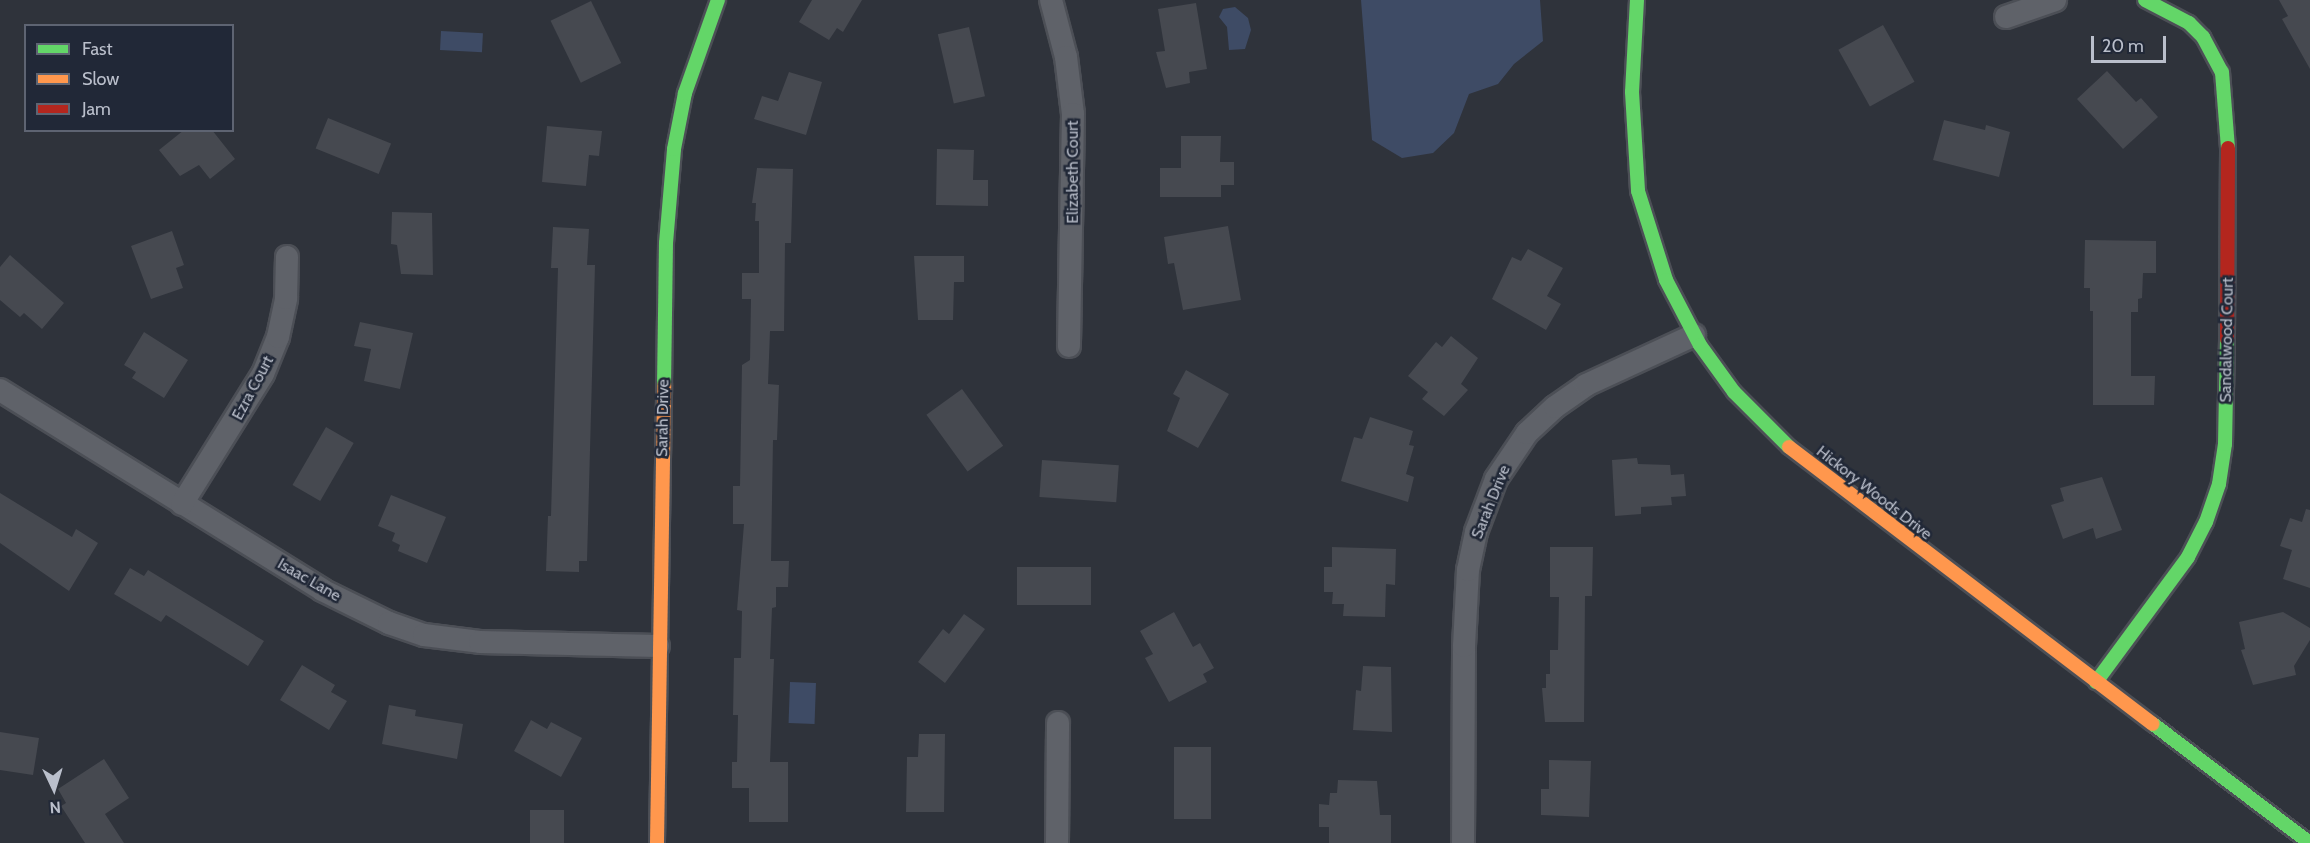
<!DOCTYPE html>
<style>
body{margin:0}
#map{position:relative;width:2310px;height:843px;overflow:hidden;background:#2f333b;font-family:Cabin,sans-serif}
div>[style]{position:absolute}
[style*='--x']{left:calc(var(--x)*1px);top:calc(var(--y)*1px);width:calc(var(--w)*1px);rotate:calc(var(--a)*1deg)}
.water>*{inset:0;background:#3e4b65;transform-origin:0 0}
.building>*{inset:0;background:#464950;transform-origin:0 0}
.roads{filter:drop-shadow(2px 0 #4c4f56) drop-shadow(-2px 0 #4c4f56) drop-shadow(0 2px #4c4f56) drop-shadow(0 -2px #4c4f56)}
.street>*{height:22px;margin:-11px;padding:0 11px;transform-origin:11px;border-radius:11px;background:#5f6269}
.fast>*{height:14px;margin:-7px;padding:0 7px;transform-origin:7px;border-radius:7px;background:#63d668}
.slow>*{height:14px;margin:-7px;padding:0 7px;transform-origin:7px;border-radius:7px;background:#ff974d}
.jam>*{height:14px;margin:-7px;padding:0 7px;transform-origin:7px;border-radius:7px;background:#b3261e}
span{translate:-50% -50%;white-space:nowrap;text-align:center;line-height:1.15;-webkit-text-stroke:5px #212837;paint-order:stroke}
.street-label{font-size:16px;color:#babfcb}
.legend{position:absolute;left:24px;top:24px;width:210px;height:108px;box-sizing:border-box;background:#212837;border:2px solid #5e6472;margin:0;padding:8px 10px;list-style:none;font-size:18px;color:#babfcb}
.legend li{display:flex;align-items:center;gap:12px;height:30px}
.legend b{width:30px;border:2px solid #5e6472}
.north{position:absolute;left:24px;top:759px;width:60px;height:60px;-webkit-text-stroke:4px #212837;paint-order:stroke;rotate:176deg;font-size:16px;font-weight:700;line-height:24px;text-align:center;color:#babfcb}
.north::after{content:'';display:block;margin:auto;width:21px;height:27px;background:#babfcb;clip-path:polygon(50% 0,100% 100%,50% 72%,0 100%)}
.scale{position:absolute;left:2091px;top:36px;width:75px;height:27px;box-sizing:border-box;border:3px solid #babfcb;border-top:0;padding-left:8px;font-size:18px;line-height:21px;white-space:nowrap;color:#babfcb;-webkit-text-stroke:4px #212837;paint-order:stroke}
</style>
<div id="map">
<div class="water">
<i style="clip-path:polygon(1361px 0,1540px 0,1543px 41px,1514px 64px,1498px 84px,1469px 94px,1454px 133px,1433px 153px,1402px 158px,1372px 140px)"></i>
<i style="clip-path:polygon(1235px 7px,1248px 18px,1251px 30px,1245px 49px,1229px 50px,1227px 27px,1219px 17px,1223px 9px)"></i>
<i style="left:441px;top:31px;width:42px;height:19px;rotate:3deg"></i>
<i style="left:790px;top:682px;width:26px;height:41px;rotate:2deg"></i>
</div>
<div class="building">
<i style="clip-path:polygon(812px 0,862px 0,843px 32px,837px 28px,829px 40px,799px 22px)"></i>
<i style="clip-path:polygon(2279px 0,2310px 0,2310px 69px,2282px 19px,2288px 16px)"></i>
<i style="left:591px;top:1px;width:69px;height:45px;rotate:64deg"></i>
<i style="clip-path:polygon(1196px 3px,1207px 69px,1189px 72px,1190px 83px,1166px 88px,1156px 52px,1165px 51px,1158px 9px)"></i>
<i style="left:1883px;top:25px;width:65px;height:51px;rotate:61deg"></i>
<i style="left:969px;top:27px;width:71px;height:32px;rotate:77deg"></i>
<i style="clip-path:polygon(2107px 71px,2136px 102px,2141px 98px,2158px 117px,2123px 149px,2077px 99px)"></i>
<i style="clip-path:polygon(789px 72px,822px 82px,806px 135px,754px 119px,762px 96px,778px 101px)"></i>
<i style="left:328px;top:118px;width:68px;height:33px;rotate:22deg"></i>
<i style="clip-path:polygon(1944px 120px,1985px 130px,1986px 125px,2010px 132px,1999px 177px,1933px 160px)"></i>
<i style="clip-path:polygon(547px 126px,602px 131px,599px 156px,589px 155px,586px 186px,542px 182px)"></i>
<i style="clip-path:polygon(184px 130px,212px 130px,235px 159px,210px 179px,199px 165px,180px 176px,159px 150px)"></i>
<i style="clip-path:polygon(1181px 136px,1221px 136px,1220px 162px,1234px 162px,1234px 185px,1221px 185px,1221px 197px,1160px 197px,1160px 168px,1181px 168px)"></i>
<i style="clip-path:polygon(937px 149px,974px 150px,973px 180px,988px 180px,988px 206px,936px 205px)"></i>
<i style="clip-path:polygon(757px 168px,793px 169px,791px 243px,785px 243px,784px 331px,770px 331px,768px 384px,779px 385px,777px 440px,773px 440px,771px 561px,789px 561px,788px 587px,776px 587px,776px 607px,772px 608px,770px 659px,774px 659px,770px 762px,788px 762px,788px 822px,749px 822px,749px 788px,732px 788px,732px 762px,737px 762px,738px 715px,733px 715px,734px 658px,741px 658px,742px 611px,737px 610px,744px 524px,733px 524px,733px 486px,740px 486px,742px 365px,750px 360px,751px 299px,742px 299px,742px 273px,759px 273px,759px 221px,755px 221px,756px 203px,752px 203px)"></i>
<i style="clip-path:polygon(392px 212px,432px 213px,433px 275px,401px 274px,397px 245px,391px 244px)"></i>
<i style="clip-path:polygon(1228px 226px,1241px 300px,1183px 310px,1174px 263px,1168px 264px,1164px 237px)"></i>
<i style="clip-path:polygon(553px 227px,589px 229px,587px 265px,595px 265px,587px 561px,579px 561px,579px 572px,546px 571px,548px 516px,551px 516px,558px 268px,551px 268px)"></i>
<i style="clip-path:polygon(172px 231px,184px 265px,176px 268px,183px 288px,151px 299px,131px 246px)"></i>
<i style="clip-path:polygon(2085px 240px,2156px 241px,2156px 273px,2143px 273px,2142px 298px,2138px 299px,2138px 312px,2131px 312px,2131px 376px,2155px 376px,2154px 405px,2093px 405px,2093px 311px,2090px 311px,2090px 288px,2084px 288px)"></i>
<i style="clip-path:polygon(1528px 249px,1563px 268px,1547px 296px,1561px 304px,1546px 330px,1492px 299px,1512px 257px,1521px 261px)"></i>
<i style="clip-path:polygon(10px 255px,64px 303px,42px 329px,24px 313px,20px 317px,0 300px,0 267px)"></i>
<i style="clip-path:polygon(914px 256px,964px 256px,964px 282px,954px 282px,953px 320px,918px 320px)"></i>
<i style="clip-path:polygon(360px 322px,413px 333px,400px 389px,364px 381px,371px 349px,354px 346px)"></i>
<i style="clip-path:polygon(144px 332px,188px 360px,164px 398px,132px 378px,136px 372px,124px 365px)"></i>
<i style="clip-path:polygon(1451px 336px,1478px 358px,1461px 384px,1468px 390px,1444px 416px,1422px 399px,1428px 392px,1408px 376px,1436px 342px,1442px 347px)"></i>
<i style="clip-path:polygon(1186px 370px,1229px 394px,1198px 448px,1167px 431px,1180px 398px,1173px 394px)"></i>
<i style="left:962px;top:389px;width:70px;height:44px;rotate:54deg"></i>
<i style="clip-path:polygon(1370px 417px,1413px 431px,1409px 445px,1414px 446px,1406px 474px,1414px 477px,1408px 502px,1341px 481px,1354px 437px,1362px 439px)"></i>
<i style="left:326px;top:427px;width:32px;height:67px;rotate:30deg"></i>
<i style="clip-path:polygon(1637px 458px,1638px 464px,1670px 465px,1671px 475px,1684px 474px,1686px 496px,1671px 497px,1672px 505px,1641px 507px,1641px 514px,1615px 516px,1612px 460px)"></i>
<i style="left:1042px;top:460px;width:77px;height:37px;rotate:4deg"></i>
<i style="clip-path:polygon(2102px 477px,2122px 530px,2096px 539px,2093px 528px,2063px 539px,2051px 505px,2064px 501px,2060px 488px)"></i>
<i style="clip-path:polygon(0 493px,72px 537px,76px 529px,98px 543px,69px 591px,0 543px)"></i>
<i style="clip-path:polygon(391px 495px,446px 517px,427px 563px,398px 551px,400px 545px,392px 541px,395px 533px,378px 526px)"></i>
<i style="clip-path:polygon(2306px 509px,2310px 510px,2310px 588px,2283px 579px,2292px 550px,2280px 546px,2290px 518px,2302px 522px)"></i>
<i style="clip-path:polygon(1332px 547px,1396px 549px,1395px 585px,1386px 584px,1385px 617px,1343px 616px,1344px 604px,1332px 604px,1333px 592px,1324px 592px,1324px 567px,1332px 567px)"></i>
<i style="clip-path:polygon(1550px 547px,1593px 547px,1592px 596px,1585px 596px,1584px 722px,1545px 722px,1542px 688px,1546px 688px,1546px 674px,1550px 674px,1550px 650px,1558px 650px,1559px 597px,1550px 597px)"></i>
<i style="left:1017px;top:567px;width:74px;height:38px"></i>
<i style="clip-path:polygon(130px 568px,144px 576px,148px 570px,264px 641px,248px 666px,166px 615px,161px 622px,114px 594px)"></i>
<i style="clip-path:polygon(1174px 612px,1193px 647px,1200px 643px,1214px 668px,1203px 674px,1207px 682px,1169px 702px,1145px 658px,1153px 654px,1140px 631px)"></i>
<i style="clip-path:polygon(2283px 612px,2310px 628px,2310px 640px,2294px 666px,2296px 675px,2253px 685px,2241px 650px,2245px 649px,2239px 622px)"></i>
<i style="clip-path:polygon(964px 614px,985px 629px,945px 683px,918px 662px,943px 629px,949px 634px)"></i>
<i style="clip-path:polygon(302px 665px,335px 685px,331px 692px,347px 701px,329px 730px,280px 700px)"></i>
<i style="clip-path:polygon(1363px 666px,1391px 667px,1392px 732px,1353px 730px,1356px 690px,1361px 691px)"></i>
<i style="clip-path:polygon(389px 705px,416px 710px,415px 716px,463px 724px,457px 759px,382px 744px)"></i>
<i style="clip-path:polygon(531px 720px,547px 729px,551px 722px,582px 738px,561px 777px,514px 751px)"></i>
<i style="clip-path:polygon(0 732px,39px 738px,33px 775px,0 770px)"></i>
<i style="clip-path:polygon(919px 734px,945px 734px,944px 812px,906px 812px,907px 757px,918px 757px)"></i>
<i style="left:1174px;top:747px;width:37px;height:72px"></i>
<i style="clip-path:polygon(104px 759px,129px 798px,105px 814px,124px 843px,85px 843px,61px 806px,66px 803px,58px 789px)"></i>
<i style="clip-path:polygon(1549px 760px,1591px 761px,1589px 817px,1541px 815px,1541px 789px,1549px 789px)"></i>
<i style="clip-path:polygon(1338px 780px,1377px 781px,1380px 815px,1391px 815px,1391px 843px,1329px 843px,1329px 827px,1319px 827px,1319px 804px,1329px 805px,1330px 793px,1337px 793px)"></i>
<i style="left:530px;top:810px;width:34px;height:33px"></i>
</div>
<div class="roads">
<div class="street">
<i style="--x:1051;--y:0;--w:59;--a:75.3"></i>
<i style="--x:1066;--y:57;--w:57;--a:83"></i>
<i style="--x:1073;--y:114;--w:232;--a:91"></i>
<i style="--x:2006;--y:17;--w:52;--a:-19.1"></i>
<i style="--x:0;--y:390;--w:379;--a:31.8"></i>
<i style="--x:322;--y:590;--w:75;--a:26.2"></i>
<i style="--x:389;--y:623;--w:37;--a:19"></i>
<i style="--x:424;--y:635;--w:56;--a:7.1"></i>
<i style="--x:480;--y:642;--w:178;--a:1.3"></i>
<i style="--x:182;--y:504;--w:153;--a:-58.1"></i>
<i style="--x:263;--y:374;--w:40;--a:-68"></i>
<i style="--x:278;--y:337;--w:40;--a:-78"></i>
<i style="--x:286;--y:298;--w:41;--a:-88.6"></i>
<i style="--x:1057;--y:843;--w:120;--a:-89.5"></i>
<i style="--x:1463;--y:843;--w:197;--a:-89.7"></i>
<i style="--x:1464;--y:646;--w:76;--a:-87"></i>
<i style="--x:1468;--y:570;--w:39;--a:-78"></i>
<i style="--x:1476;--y:532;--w:57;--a:-69.3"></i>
<i style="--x:1496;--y:479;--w:55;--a:-56"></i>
<i style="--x:1527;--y:433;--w:38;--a:-43"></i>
<i style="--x:1555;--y:407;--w:38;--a:-35"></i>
<i style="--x:1586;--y:385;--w:119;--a:-24.8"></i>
</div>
<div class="fast">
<i style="--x:1637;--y:0;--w:92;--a:93.1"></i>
<i style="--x:1632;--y:92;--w:99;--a:86.5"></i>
<i style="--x:1638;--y:191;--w:93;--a:72.5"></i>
<i style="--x:1666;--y:280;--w:73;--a:62.4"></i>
<i style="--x:1700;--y:345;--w:58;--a:54.1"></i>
<i style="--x:1734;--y:392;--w:78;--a:45"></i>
<i style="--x:2145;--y:0;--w:50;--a:27.6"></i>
<i style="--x:2189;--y:23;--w:20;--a:45"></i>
<i style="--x:2203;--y:37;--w:40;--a:62"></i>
<i style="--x:2222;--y:72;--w:76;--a:85.5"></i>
<i style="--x:664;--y:386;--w:143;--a:-89.2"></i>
<i style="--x:666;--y:243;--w:94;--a:-85.1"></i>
<i style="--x:674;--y:149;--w:57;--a:-78.9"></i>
<i style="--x:685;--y:93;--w:99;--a:-70.5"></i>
<i style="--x:2096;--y:682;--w:155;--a:-53.6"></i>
<i style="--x:2188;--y:557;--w:39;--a:-63"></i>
<i style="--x:2206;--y:522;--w:40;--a:-71.1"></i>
<i style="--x:2219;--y:484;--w:40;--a:-81.5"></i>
<i style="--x:2225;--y:444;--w:105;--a:-88.9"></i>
<i style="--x:2153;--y:724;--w:197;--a:37.2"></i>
</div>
<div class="slow">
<i style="--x:1789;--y:447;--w:457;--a:37.3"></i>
<i style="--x:657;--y:843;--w:457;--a:-89.1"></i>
</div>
<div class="jam">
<i style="--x:2227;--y:339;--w:191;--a:-89.7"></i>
</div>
</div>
<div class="street-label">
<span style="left:1073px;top:172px;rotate:-90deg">Elizabeth Court</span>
<span style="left:2227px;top:340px;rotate:-89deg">Sandalwood Court</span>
<span style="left:253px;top:388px;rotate:-62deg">Ezra Court</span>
<span style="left:663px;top:418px;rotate:-89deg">Sarah Drive</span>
<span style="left:1874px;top:493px;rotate:38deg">Hickory Woods Drive</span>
<span style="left:1491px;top:502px;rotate:-68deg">Sarah Drive</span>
<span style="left:309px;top:580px;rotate:30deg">Isaac Lane</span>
</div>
<ul class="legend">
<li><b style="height:8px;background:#63d668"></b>Fast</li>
<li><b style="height:8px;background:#ff974d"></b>Slow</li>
<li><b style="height:8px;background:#b3261e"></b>Jam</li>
</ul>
<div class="north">N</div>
<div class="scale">20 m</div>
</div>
